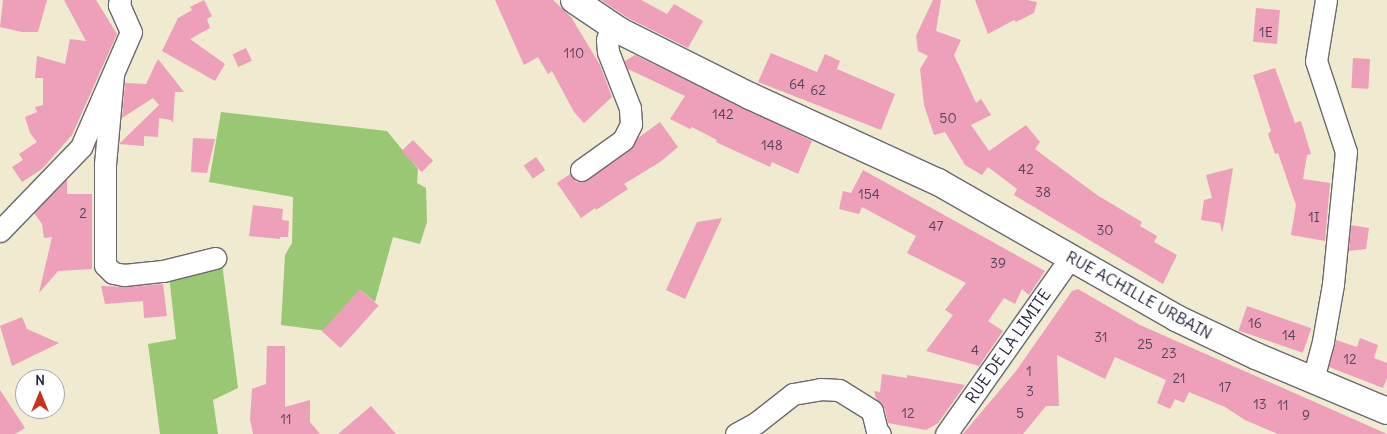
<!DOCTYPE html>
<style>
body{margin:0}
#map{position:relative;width:1387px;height:434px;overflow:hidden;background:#efead0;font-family:Delius,sans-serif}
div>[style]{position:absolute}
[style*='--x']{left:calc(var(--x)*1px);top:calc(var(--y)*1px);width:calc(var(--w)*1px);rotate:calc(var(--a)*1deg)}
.green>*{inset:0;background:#9ac774}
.building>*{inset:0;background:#ee9fb9;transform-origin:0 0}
.roads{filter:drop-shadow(1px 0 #6a686f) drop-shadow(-1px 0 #6a686f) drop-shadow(0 1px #6a686f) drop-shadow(0 -1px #6a686f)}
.minor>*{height:21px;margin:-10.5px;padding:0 10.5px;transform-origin:10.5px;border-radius:10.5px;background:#fff}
.tertiary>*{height:26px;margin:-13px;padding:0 13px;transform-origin:13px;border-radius:13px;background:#fff}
span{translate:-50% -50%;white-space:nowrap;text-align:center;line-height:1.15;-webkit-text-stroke:4.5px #fff;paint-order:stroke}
.number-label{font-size:14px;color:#55415a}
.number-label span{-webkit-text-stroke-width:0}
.street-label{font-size:16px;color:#22223b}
.north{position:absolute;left:15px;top:369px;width:50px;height:50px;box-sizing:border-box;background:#fff;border:1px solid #a7a7b1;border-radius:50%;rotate:0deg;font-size:14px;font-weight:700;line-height:20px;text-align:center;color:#22223b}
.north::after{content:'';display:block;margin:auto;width:18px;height:22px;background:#c8321e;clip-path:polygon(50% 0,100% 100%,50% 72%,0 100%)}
</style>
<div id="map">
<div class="green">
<i style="clip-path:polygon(221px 112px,387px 131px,418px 169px,417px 183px,426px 188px,427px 222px,420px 244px,393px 237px,375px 302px,361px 290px,327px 331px,281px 325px,285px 255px,292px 243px,293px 197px,209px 182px)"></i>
<i style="clip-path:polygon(222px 263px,238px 388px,213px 400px,218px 434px,160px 434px,148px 344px,176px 339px,169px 275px)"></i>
</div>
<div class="building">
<i style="clip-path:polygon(3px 0,47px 0,38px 32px,22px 32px,0 27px)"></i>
<i style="clip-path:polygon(64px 0,96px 0,117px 34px,72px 135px,42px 169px,22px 182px,12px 167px,23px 160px,19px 154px,37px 142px,30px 133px,25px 117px,37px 112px,35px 107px,43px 105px,43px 78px,35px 78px,37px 56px,65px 64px,70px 39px,86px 41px)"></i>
<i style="clip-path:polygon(204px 0,212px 16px,207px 19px,210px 28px,190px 39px,225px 64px,215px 81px,162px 51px,178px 18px,192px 10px,190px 7px)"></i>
<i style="clip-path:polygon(495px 0,553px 0,571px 17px,600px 65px,612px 97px,584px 123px,574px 112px,552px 71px,548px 74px,538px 57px,524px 65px)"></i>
<i style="clip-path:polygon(601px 0,641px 0,667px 14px,674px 4px,703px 21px,688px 48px,628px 18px)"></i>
<i style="clip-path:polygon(933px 0,941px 0,936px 31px,961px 40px,954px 55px,976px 103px,981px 99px,991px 115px,971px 125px,989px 151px,1026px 125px,1040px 142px,1035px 149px,1097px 195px,1142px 222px,1140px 226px,1157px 236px,1154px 242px,1177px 255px,1163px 284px,1014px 195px,1017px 189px,988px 167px,982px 175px,965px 165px,945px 132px,934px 135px,924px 105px,920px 69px,928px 56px,918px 51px,916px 36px)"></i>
<i style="clip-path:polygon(975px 0,1027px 0,1037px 2px,1034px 13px,1016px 22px,1014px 20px,988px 34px)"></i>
<i style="left:1256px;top:8px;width:24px;height:34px;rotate:5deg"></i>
<i style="left:246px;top:48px;width:14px;height:15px;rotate:65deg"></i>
<i style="clip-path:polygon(771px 53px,817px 72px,825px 54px,840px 61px,837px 69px,895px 94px,881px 130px,758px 82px)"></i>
<i style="clip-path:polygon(635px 55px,812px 141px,798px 174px,772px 162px,770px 167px,716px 142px,717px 140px,692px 127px,690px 129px,670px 119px,685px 96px,628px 69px,625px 61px)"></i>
<i style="left:1353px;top:58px;width:17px;height:30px;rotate:3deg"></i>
<i style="clip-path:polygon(158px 59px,184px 92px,175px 92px,173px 123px,171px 120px,159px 118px,158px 137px,144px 136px,144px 146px,119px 144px,159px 105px,153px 98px,122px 118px,125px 83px,146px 84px)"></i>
<i style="clip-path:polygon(1275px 68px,1295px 123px,1301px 121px,1311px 154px,1307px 155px,1303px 179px,1330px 183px,1325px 241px,1291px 235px,1296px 205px,1278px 153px,1275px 154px,1268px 134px,1271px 131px,1253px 75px)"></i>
<i style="clip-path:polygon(660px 122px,678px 147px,660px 162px,624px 184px,628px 189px,596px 210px,595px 208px,581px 218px,557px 183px,570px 174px,576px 182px,588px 180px,630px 150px,638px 138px)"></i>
<i style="clip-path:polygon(193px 138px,215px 139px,207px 173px,191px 172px)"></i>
<i style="left:413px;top:140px;width:29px;height:16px;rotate:46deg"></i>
<i style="left:536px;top:157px;width:16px;height:15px;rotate:55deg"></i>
<i style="clip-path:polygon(1233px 168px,1224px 224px,1222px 233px,1220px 223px,1201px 220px,1204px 200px,1212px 198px,1206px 175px)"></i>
<i style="clip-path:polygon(863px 170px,1045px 271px,1029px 295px,1022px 289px,1015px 304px,1004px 298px,988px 321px,1003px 331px,979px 366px,926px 351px,953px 315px,945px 310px,966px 283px,907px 253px,916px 236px,862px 207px,859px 214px,839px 209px,843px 191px,851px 193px)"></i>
<i style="clip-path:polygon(67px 179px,67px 194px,92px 194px,92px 269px,58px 271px,39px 293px,52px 237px,44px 238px,42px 224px,34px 213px)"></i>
<i style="clip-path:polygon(253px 205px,283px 209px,282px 220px,289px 221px,288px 237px,280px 237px,280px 239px,249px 236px)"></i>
<i style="clip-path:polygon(722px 218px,685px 299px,666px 290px,697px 222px)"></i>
<i style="clip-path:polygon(1351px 225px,1369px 228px,1366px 249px,1349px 251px)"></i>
<i style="clip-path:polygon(163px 284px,167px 316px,144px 318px,143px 301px,105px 304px,101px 286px,125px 287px)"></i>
<i style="left:360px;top:289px;width:25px;height:57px;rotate:42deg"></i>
<i style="clip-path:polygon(1078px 289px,1140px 325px,1387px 434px,1278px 434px,1245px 420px,1225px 407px,1189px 392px,1184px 403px,1175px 399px,1170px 409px,1157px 403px,1166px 380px,1115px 357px,1105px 379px,1057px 355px,1059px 406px,1046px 406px,1023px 434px,963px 434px,1016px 371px,1072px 291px)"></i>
<i style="left:1247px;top:306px;width:68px;height:26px;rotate:19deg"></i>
<i style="clip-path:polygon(22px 317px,27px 329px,59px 343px,12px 366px,0 326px)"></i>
<i style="clip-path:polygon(1360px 338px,1378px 345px,1374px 358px,1387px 363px,1387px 378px,1383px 388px,1329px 367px,1336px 340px,1357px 347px)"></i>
<i style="clip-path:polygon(267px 346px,285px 346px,285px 407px,310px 400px,310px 422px,320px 434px,253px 434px,250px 419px,252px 389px,266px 384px)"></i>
<i style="clip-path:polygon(882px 374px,907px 378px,907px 375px,965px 385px,938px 423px,926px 430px,888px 423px,885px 410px,876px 398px,874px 391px,880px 392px)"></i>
<i style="clip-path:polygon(0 390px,25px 428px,15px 434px,0 434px)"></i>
<i style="clip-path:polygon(371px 406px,396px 434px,338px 434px)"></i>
</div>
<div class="roads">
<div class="minor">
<i style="--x:113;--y:75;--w:89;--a:95.1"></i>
<i style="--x:105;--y:164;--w:101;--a:90"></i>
<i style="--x:105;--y:265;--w:11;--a:45"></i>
<i style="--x:113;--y:273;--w:11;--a:10"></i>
<i style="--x:124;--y:275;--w:39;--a:-6"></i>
<i style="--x:163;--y:271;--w:54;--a:-14"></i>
<i style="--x:581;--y:170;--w:52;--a:-35.5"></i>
<i style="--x:623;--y:140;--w:18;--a:-63"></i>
<i style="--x:631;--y:124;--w:16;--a:-94"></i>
<i style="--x:630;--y:108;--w:60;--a:-111.4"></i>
<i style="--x:608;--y:52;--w:12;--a:-95"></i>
<i style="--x:607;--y:40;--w:15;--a:-74"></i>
<i style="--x:0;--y:231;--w:117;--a:-46"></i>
<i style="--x:81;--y:147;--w:125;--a:-66.5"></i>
<i style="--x:131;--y:32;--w:30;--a:-114"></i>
<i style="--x:119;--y:5;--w:5;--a:-79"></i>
<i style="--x:1313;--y:379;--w:39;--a:-75"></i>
<i style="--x:1323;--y:341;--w:58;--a:-80"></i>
<i style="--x:1333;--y:284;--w:133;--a:-84.4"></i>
<i style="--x:1346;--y:152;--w:96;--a:-108.2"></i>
<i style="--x:1316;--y:61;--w:62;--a:-80.7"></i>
<i style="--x:736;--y:434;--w:23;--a:-29"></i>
<i style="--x:756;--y:423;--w:47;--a:-38.1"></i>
<i style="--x:793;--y:394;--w:27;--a:-10"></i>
<i style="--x:820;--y:389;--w:19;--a:3"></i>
<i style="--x:839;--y:390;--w:39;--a:32"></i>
<i style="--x:872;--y:411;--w:21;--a:76"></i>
<i style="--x:877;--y:431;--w:4;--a:45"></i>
<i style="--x:946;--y:434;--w:215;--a:-54.8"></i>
</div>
<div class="tertiary">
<i style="--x:574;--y:0;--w:55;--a:34"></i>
<i style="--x:620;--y:31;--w:145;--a:26.6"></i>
<i style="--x:750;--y:96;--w:207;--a:24.6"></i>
<i style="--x:938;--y:182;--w:274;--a:29.7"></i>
<i style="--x:1176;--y:318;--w:89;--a:25.4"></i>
<i style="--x:1256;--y:356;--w:142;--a:22.8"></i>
</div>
</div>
<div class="number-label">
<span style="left:1266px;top:32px">1E</span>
<span style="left:574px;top:53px">110</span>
<span style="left:797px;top:84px">64</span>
<span style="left:818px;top:90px">62</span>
<span style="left:723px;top:114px">142</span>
<span style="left:948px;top:118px">50</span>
<span style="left:772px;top:145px">148</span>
<span style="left:1026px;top:169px">42</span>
<span style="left:1043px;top:192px">38</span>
<span style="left:869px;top:194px">154</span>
<span style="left:83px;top:213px">2</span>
<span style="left:1314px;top:217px">1I</span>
<span style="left:936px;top:226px">47</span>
<span style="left:1105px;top:230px">30</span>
<span style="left:998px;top:263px">39</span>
<span style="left:1255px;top:323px">16</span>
<span style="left:1289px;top:335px">14</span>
<span style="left:1101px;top:337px">31</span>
<span style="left:1145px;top:344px">25</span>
<span style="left:975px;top:350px">4</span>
<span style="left:1169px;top:353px">23</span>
<span style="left:1350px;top:359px">12</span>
<span style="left:1029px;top:371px">1</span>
<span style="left:1179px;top:378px">21</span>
<span style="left:1225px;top:387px">17</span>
<span style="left:1030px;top:391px">3</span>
<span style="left:1260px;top:404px">13</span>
<span style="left:1283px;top:405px">11</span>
<span style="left:908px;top:413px">12</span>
<span style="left:1020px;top:413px">5</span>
<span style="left:1306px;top:415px">9</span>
<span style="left:286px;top:419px">11</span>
</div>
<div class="street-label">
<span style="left:1139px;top:295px;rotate:29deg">RUE ACHILLE URBAIN</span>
<span style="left:1008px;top:346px;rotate:-55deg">RUE DE LA LIMITE</span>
</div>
<div class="north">N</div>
</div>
